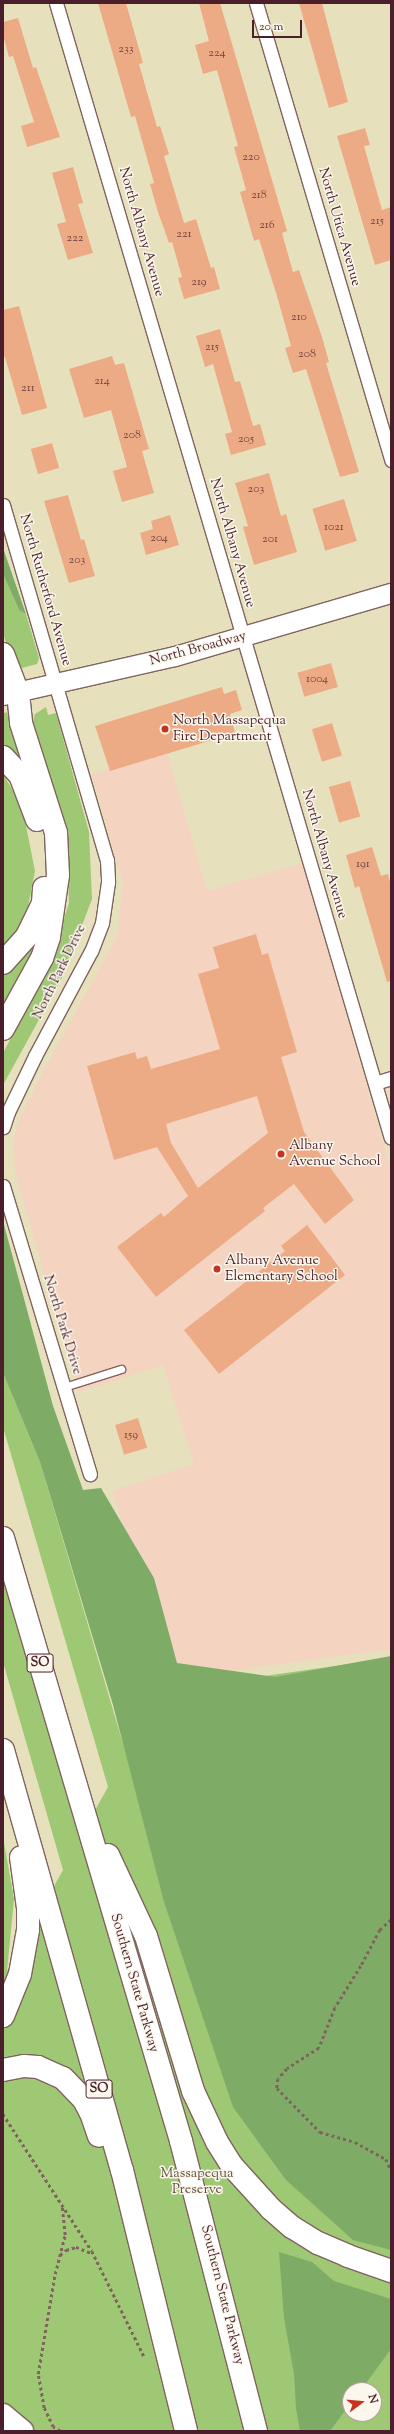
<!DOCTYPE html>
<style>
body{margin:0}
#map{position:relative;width:394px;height:2434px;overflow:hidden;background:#e7e0bc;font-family:"Sorts Mill Goudy",serif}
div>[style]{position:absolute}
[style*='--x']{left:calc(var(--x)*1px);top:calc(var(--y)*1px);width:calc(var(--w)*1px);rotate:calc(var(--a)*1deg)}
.built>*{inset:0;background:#f4d3c0}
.green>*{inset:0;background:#9ec874}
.forest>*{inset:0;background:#7eac66}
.building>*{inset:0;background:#edab85;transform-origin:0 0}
.path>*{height:2.5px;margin-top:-1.25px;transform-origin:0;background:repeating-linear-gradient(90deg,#81635e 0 3px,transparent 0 6px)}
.roads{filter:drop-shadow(1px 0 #81635e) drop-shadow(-1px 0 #81635e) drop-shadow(0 1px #81635e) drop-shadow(0 -1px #81635e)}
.lane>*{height:7px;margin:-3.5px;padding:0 3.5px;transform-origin:3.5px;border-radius:3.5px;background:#fff}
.street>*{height:13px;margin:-6.5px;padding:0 6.5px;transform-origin:6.5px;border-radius:6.5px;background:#fff}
.secondary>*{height:19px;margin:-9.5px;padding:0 9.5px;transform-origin:9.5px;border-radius:9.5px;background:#fff}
.highway>*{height:22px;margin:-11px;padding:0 11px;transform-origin:11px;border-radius:11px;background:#fff}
.dots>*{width:11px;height:11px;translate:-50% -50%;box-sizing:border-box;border:2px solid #fbf7ec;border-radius:50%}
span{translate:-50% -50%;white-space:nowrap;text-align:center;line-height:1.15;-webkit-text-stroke:3px #fbf7ec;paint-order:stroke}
.number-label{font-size:12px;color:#734242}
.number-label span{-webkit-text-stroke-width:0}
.shield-label span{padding:1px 3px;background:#fbf7ec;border:1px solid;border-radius:3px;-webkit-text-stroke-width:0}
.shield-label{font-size:13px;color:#4a1f2b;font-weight:700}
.street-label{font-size:14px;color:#4a1f2b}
.poi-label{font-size:14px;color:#4a1f2b}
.left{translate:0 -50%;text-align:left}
.park-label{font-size:14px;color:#635241}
.frame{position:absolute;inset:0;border:4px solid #4a1f2b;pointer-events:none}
.north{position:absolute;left:342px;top:2382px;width:40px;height:40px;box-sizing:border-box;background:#fbf7ec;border:1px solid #b4a19f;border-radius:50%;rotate:74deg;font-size:11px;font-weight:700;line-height:16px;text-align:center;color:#4a1f2b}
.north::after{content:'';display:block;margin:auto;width:14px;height:18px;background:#c8321e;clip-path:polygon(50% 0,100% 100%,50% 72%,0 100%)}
.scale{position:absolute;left:252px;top:20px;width:50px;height:18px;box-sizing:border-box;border:2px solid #4a1f2b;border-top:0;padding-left:5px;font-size:12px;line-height:14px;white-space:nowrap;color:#4a1f2b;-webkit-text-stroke:3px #fbf7ec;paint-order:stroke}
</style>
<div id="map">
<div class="built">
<i style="clip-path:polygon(167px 752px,207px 891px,303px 863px,391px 1171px,391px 1649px,172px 1679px,112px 1491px,194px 1464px,163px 1365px,79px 1392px,15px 1173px,13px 1143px,17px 1124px,46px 1066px,117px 937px,123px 883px,92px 774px)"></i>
</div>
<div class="green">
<i style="clip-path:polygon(3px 574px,19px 610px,26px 614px,39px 658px,37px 664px,22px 668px,11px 659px,3px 633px)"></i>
<i style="clip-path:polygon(46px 707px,48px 715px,56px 713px,89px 832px,92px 899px,62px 978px,3px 1085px,3px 1053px,47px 970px,69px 903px,66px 836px,32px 724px,35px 714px)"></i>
<i style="clip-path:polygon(18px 711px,38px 799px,3px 747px,3px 713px)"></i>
<i style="clip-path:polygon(3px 774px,22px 806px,35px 871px,24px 928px,3px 952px)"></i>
<i style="clip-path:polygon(49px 910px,42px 946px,3px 1019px,3px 974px,34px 946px)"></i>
<i style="clip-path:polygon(evenodd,3px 1373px,40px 1462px,126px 1754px,160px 1691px,391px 1658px,391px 2431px,3px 2431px,3px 1837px,14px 1899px,7px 1971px,63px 1870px,3px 1662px,3px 1572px,81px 1835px,108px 1787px,3px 1427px,3px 1373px,350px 2390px,374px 2390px,374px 2414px,350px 2414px,350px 2390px)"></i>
</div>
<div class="forest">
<i style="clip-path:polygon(3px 548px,26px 614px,19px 610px,3px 574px)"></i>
<i style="clip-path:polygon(3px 1221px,53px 1406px,83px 1490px,101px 1488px,154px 1578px,177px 1663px,275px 1677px,391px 1656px,391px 2250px,353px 2240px,286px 2180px,233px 2107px,164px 1902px,113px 1705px,40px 1462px,3px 1373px)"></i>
<i style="clip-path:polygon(279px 2252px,312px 2262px,334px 2281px,391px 2299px,391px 2349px,361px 2390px,350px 2390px,350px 2404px,330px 2431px,300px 2431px,296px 2408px,294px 2374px,284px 2318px)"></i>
</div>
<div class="building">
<i style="clip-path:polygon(98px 3px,126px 3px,143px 63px,139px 64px,157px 127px,160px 126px,169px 154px,164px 156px,184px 223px,196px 219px,211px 268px,214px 267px,220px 289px,184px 299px,178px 278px,182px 277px,172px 242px,169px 243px,158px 212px,150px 184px,154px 183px,135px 116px,131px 117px)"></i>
<i style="clip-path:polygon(199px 3px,220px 3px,287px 231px,282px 233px,293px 272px,299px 270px,322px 337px,329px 362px,326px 363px,359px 472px,340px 477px,306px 369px,293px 373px,285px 348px,291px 346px,277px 296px,259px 239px,254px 241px,240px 192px,246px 190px,234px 147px,238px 146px,217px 70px,203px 74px,195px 45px,209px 41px)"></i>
<i style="clip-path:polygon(299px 3px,322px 3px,348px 102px,329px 108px)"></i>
<i style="clip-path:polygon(18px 18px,33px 68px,36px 67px,60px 137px,27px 147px,21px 126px,34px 122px,13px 56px,9px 57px,3px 35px,3px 22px)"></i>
<i style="clip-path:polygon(365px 128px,370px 145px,364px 146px,382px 210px,391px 207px,391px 260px,375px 265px,337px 136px)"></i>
<i style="clip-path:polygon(73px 167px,83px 203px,78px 204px,93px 253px,68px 260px,57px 224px,66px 222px,52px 173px)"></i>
<i style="clip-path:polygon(19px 306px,47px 408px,22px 415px,5px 357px,3px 357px,3px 310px)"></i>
<i style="clip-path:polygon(220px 329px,235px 382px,240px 381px,253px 426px,260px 424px,266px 445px,231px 455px,225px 434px,232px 432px,213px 364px,205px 367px,196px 336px)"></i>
<i style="clip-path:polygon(112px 356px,115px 365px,124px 363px,149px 449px,142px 451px,154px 493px,122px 502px,113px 471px,127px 467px,111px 410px,84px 418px,69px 369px)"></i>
<i style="left:52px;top:443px;width:26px;height:22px;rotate:74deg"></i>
<i style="clip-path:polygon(269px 473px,281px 516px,286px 514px,297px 552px,254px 565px,243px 527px,248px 526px,235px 483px)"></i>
<i style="clip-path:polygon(68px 495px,81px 540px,84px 539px,95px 576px,69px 583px,44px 501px)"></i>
<i style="left:344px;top:499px;width:44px;height:33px;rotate:73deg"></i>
<i style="clip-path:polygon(170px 515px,179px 545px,146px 555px,140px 533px,153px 529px,151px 521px)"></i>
<i style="left:331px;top:663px;width:25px;height:35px;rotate:74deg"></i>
<i style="clip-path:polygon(222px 687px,224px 694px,236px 690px,242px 710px,230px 714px,235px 733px,110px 771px,95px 726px)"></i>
<i style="left:332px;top:723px;width:34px;height:21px;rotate:73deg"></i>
<i style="left:350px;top:781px;width:37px;height:22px;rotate:74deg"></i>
<i style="clip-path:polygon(372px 847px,381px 876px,388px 874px,391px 886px,391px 981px,387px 982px,359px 886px,355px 888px,346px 855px)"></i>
<i style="clip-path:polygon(evenodd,256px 934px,262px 955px,268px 953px,297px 1052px,281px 1057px,304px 1132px,354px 1200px,325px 1224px,294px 1184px,263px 1208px,265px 1211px,156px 1297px,117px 1247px,161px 1213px,164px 1217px,188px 1196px,157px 1147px,114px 1160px,87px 1066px,135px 1052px,137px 1059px,147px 1056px,151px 1069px,220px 1049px,198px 974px,219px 968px,213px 947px,256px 934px,257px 1096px,268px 1133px,198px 1188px,171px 1143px,166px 1124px,257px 1096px)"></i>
<i style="clip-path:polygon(307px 1225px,345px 1275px,219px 1374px,184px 1330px,285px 1251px,281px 1246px)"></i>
<i style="left:138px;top:1418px;width:31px;height:24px;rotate:73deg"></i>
</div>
<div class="path">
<i style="--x:391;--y:1920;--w:15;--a:138"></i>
<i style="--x:380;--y:1930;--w:41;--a:117.8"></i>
<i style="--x:361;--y:1966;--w:49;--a:121.8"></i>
<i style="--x:335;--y:2008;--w:43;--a:111.8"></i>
<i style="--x:319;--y:2048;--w:38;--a:147"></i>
<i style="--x:287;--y:2069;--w:13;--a:132"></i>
<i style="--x:278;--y:2079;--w:9;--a:96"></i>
<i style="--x:277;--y:2088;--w:62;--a:45.7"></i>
<i style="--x:320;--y:2132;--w:36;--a:16"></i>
<i style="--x:355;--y:2142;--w:35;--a:29"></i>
<i style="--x:386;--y:2159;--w:12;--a:66"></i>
<i style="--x:3;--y:2114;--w:163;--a:57"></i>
<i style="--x:92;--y:2251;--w:117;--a:63.7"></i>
<i style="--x:60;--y:2255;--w:8;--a:-40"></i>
<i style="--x:66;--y:2250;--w:10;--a:-17"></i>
<i style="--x:76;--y:2247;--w:18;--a:22"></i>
<i style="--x:60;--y:2431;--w:8;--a:-150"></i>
<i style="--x:53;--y:2427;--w:21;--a:-115"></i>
<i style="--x:44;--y:2408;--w:35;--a:-100"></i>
<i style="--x:38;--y:2374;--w:101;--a:-80.4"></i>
<i style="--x:55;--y:2274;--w:40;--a:-75.6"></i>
<i style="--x:65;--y:2235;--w:29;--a:-96"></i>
</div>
<div class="roads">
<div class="lane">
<i style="--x:64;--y:1387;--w:60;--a:-17.5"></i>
</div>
<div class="street">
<i style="--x:56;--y:3;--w:1183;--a:73.56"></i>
<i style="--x:256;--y:3;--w:477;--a:73.5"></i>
<i style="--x:3;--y:505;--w:370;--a:73.7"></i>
<i style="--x:107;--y:860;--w:22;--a:87"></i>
<i style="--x:108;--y:882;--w:41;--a:98.3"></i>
<i style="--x:102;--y:923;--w:30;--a:111"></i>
<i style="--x:91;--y:951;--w:119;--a:118.1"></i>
<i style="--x:35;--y:1056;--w:62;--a:115.7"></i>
<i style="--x:8;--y:1112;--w:16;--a:108"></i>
<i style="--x:375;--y:1083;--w:17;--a:-17"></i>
<i style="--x:3;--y:1186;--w:301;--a:73.2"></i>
</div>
<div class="secondary">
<i style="--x:3;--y:695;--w:176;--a:-12.8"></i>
<i style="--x:175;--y:656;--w:225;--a:-16.3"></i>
</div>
<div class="highway">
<i style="--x:3;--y:654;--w:42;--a:69"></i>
<i style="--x:18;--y:693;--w:30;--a:84"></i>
<i style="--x:21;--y:723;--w:115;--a:72.3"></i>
<i style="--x:56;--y:833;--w:42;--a:87.3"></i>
<i style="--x:58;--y:875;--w:63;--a:98.3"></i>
<i style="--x:49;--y:937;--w:22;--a:108"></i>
<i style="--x:42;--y:958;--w:81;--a:118.8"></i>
<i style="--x:3;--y:757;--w:25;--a:47"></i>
<i style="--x:20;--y:775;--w:48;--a:69.3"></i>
<i style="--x:3;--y:963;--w:36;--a:-48"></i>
<i style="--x:27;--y:936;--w:37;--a:-64"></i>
<i style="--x:43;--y:903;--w:15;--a:-86"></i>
<i style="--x:3;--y:1538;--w:629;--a:73.55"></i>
<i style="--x:181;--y:2141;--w:300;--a:75.5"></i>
<i style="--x:3;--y:1750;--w:437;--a:74.2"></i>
<i style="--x:122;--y:2170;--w:269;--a:76.2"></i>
<i style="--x:108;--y:1855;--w:89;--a:64.9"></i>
<i style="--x:146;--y:1936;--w:162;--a:73.1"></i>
<i style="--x:193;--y:2091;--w:56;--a:64.8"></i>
<i style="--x:217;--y:2142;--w:28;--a:58"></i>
<i style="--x:232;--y:2166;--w:58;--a:47.8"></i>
<i style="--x:271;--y:2209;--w:28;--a:41"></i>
<i style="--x:292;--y:2227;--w:31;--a:32"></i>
<i style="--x:318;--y:2243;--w:33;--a:23"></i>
<i style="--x:348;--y:2256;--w:46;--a:19.2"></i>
<i style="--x:3;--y:2016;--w:45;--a:-68"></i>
<i style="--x:20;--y:1974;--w:45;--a:-79.7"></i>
<i style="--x:28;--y:1930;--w:22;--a:-90"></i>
<i style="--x:28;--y:1908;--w:51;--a:-97.8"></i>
<i style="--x:3;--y:2070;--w:21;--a:-11"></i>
<i style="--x:24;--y:2066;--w:14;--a:4"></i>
<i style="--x:38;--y:2067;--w:27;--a:24"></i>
<i style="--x:63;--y:2078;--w:30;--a:46"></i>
<i style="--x:84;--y:2100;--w:15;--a:62"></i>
<i style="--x:91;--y:2113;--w:24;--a:71"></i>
<i style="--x:3;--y:2415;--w:25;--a:40"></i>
</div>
</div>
<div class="dots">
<i style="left:165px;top:729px;background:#c8321e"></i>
<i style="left:281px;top:1154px;background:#c8321e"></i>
<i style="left:217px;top:1269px;background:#c8321e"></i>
</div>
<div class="number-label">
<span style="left:126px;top:50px">233</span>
<span style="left:217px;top:54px">224</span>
<span style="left:251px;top:158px">220</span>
<span style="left:259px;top:196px">218</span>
<span style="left:377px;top:222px">215</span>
<span style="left:267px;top:226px">216</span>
<span style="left:184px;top:235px">221</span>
<span style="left:75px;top:239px">222</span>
<span style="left:199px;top:283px">219</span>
<span style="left:299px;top:318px">210</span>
<span style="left:212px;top:348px">215</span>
<span style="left:307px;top:355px">208</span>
<span style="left:102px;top:382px">214</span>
<span style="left:28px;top:389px">211</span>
<span style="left:132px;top:436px">208</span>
<span style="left:246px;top:440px">205</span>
<span style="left:256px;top:490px">203</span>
<span style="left:334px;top:528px">1021</span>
<span style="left:159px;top:539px">204</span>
<span style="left:270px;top:540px">201</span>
<span style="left:77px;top:561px">203</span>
<span style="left:317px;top:680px">1004</span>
<span style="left:363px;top:865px">191</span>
<span style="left:131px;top:1436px">159</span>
</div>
<div class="shield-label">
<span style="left:40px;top:1663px">SO</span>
<span style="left:99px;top:2089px">SO</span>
</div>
<div class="street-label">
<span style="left:339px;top:227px;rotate:74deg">North Utica Avenue</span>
<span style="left:141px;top:232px;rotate:74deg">North Albany Avenue</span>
<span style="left:232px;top:543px;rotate:74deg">North Albany Avenue</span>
<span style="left:45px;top:590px;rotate:74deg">North Rutherford Avenue</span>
<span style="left:198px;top:649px;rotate:-15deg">North Broadway</span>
<span style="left:324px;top:854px;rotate:74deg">North Albany Avenue</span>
<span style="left:60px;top:972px;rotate:-64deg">North Park Drive</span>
<span style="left:62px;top:1325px;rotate:73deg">North Park Drive</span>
<span style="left:134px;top:1983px;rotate:74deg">Southern State Parkway</span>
<span style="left:222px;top:2295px;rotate:76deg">Southern State Parkway</span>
</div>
<div class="poi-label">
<span class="left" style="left:173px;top:729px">North Massapequa<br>Fire Department</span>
<span class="left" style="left:289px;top:1154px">Albany<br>Avenue School</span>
<span class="left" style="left:225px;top:1269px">Albany Avenue<br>Elementary School</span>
</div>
<div class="park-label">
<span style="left:197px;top:2182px">Massapequa<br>Preserve</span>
</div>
<div class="frame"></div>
<div class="north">N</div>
<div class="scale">20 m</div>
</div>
